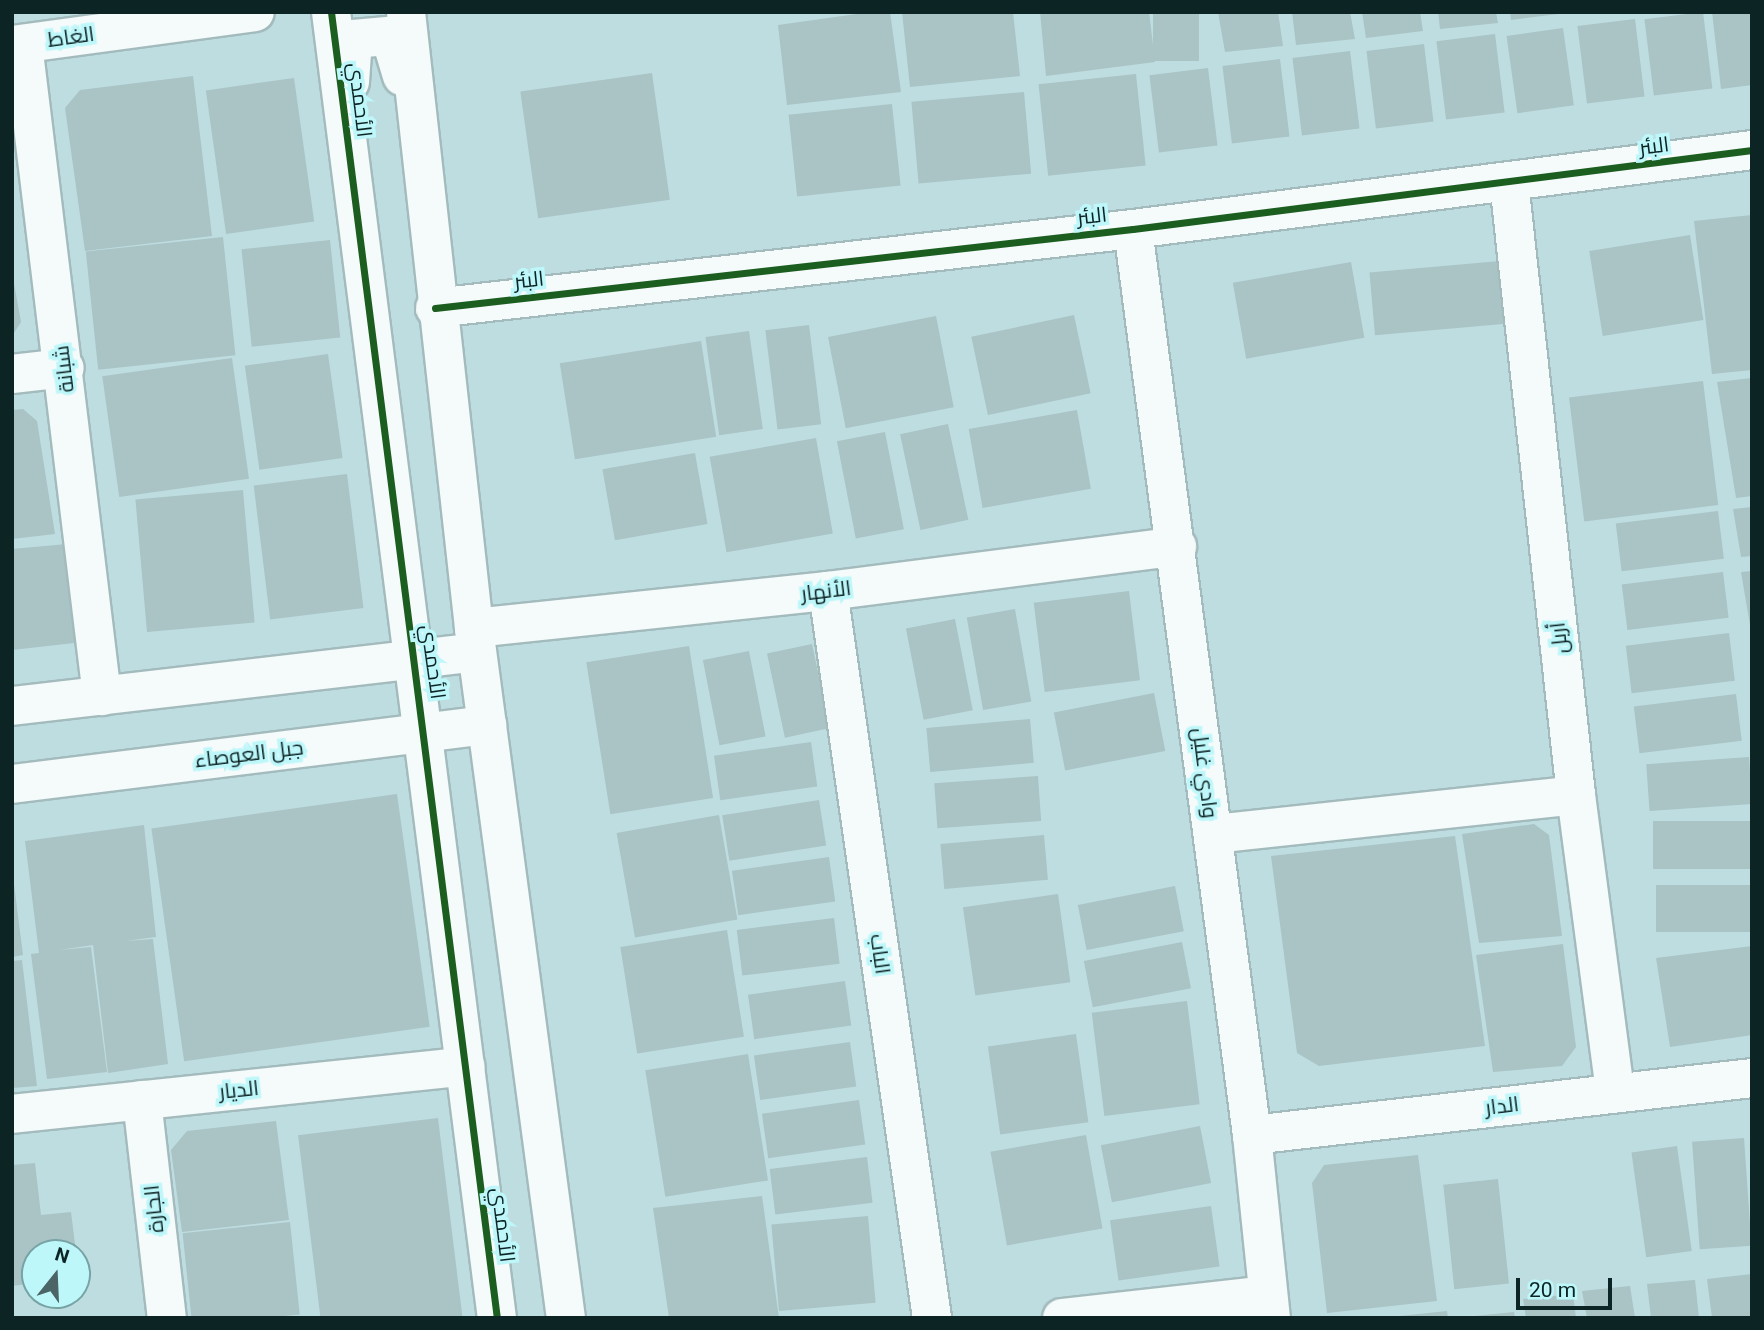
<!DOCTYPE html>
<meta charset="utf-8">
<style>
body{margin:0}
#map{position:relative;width:1764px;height:1330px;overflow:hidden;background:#bedde0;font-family:Roboto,Cairo,sans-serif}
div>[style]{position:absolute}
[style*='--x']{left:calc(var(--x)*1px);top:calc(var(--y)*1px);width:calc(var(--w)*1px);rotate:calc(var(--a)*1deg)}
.building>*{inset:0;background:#aac3c5;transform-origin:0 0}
.roads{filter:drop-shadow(2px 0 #a3bbbd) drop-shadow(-2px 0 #a3bbbd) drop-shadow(0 2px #a3bbbd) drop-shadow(0 -2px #a3bbbd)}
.minor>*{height:38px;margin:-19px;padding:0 19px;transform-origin:19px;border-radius:19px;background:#f5fafa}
.cycleway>*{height:7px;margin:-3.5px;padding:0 3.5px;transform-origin:3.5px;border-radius:3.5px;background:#1b5e20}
span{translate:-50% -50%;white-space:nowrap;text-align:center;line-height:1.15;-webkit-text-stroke:7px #bef7fa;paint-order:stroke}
.street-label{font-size:21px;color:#0d2425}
.frame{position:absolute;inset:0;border:14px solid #0d2425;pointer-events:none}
.north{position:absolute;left:21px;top:1239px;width:70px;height:70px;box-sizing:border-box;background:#bef7fa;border:2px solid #77a3a5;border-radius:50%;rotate:18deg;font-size:19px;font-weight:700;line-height:28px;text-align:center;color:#0d2425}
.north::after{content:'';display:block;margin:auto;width:24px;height:32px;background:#4b6566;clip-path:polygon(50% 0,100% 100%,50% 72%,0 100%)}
.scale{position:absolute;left:1516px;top:1278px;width:96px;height:32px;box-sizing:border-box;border:4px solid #0d2425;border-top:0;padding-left:9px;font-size:21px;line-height:24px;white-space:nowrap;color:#0d2425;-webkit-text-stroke:5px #bef7fa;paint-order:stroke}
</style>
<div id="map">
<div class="building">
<i style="clip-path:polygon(871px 12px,890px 12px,901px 92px,787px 105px,778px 25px)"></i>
<i style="clip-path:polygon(902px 12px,1013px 12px,1020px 76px,910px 87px)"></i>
<i style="clip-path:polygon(1040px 12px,1149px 12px,1155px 62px,1046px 76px)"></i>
<i style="left:1153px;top:12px;width:46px;height:49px"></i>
<i style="clip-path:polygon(1218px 12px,1278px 12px,1283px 46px,1225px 52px)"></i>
<i style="clip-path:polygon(1292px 12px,1350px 12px,1355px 39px,1296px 45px)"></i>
<i style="clip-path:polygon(1362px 12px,1420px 12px,1423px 31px,1366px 38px)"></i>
<i style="clip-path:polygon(1438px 12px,1496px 12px,1498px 23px,1440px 29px)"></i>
<i style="clip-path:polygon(1510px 12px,1558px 12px,1558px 14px,1511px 20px)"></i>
<i style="left:1703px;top:12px;width:77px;height:59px;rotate:83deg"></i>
<i style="clip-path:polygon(1712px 12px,1752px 12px,1752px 85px,1721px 89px)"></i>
<i style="left:1635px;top:19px;width:78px;height:58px;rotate:83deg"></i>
<i style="left:1563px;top:28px;width:78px;height:57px;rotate:82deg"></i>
<i style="left:1495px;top:34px;width:79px;height:59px;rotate:83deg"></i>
<i style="left:1424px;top:44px;width:78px;height:58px;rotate:83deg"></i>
<i style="left:1350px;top:51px;width:78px;height:58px;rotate:83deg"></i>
<i style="left:1280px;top:59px;width:78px;height:58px;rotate:83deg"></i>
<i style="left:1208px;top:68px;width:78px;height:59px;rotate:83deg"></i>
<i style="left:652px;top:73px;width:128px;height:133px;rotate:82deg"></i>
<i style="left:1136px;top:74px;width:92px;height:98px;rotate:84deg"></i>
<i style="clip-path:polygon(193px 76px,212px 236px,85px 251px,65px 108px,80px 90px)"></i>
<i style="left:294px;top:78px;width:145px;height:89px;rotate:82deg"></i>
<i style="left:1024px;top:92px;width:82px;height:113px;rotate:85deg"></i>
<i style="left:892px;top:104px;width:82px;height:104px;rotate:84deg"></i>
<i style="clip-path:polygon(1752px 215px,1752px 370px,1712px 374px,1694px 221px)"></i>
<i style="left:1690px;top:235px;width:86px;height:102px;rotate:81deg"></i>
<i style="left:223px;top:237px;width:119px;height:138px;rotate:84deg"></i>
<i style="left:330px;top:240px;width:98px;height:89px;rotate:84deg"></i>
<i style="left:1500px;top:261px;width:63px;height:131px;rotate:85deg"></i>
<i style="left:1351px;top:262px;width:77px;height:120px;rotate:80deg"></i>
<i style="clip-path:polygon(12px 272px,21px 322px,12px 336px)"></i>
<i style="left:1074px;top:315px;width:80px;height:105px;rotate:78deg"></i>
<i style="left:936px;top:316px;width:93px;height:110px;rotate:79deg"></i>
<i style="left:809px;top:325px;width:100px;height:44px;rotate:83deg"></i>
<i style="left:749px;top:331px;width:99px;height:44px;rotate:82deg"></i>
<i style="left:701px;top:341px;width:97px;height:143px;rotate:81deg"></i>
<i style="left:328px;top:354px;width:105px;height:84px;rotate:82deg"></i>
<i style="left:232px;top:358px;width:122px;height:131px;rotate:82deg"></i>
<i style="clip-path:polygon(1752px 378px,1752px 496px,1736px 498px,1717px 382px)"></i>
<i style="left:1703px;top:381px;width:125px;height:135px;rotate:83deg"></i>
<i style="clip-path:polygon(23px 409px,37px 421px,55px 534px,12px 539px,12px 410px)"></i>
<i style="left:1077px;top:410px;width:80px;height:110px;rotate:80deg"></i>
<i style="left:948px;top:424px;width:98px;height:49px;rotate:78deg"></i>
<i style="left:885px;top:432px;width:99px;height:49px;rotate:79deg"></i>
<i style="left:816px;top:438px;width:97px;height:108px;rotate:80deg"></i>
<i style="left:695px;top:453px;width:72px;height:94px;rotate:80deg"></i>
<i style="left:347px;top:474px;width:135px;height:94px;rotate:83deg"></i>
<i style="left:243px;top:490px;width:133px;height:108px;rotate:85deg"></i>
<i style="clip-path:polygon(1752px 507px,1752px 556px,1741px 557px,1733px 509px)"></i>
<i style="left:1718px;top:511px;width:48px;height:103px;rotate:83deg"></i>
<i style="clip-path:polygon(67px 544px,83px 642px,12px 650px,12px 549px)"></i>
<i style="clip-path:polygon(1752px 571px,1752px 625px,1750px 625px,1741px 572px)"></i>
<i style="left:1723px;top:572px;width:46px;height:102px;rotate:83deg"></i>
<i style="left:1129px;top:591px;width:90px;height:96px;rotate:83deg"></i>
<i style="left:1015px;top:609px;width:94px;height:49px;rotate:80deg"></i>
<i style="left:955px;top:619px;width:93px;height:50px;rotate:79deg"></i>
<i style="left:1729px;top:633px;width:48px;height:104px;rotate:83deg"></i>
<i style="left:812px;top:644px;width:86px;height:46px;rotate:78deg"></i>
<i style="left:689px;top:646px;width:154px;height:104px;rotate:81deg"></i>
<i style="left:749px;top:651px;width:87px;height:47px;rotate:79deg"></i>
<i style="left:1154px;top:693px;width:59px;height:102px;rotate:79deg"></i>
<i style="left:1736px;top:694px;width:47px;height:103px;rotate:83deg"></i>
<i style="left:1030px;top:719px;width:44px;height:104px;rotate:85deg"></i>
<i style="left:811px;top:742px;width:45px;height:98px;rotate:82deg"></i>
<i style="left:1749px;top:757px;width:47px;height:103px;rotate:86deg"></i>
<i style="left:1038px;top:776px;width:45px;height:104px;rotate:86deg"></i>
<i style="left:397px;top:794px;width:235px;height:248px;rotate:82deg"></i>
<i style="left:819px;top:800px;width:46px;height:98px;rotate:81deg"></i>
<i style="left:719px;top:815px;width:106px;height:104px;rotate:80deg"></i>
<i style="left:1752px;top:821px;width:48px;height:99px;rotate:90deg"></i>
<i style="clip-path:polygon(1534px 824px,1549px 835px,1562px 936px,1479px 943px,1462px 834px)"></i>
<i style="clip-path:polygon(144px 825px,156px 937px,125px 941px,153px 939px,168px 1064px,108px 1073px,93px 945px,59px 950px,91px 947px,107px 1072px,47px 1079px,31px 954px,39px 953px,25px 841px)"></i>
<i style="left:1044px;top:835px;width:45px;height:104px;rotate:85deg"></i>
<i style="clip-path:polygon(1455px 836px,1485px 1046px,1319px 1066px,1297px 1053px,1271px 856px)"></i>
<i style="left:829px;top:857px;width:45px;height:98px;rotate:82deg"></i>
<i style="clip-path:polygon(12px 868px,23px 955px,12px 957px)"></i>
<i style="left:1752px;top:885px;width:47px;height:96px;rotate:90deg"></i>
<i style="left:1175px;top:886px;width:46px;height:99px;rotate:79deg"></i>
<i style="left:1058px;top:894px;width:89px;height:96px;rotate:82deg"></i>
<i style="left:834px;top:918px;width:46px;height:98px;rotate:83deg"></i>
<i style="left:727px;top:930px;width:108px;height:108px;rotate:81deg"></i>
<i style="left:1182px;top:942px;width:47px;height:100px;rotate:79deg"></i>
<i style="clip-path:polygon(1563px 944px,1576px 1047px,1562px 1066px,1493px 1072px,1476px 955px)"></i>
<i style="clip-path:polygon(1752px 946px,1752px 1035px,1670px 1047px,1656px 958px)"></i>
<i style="clip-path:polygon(22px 960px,37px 1086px,12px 1088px,12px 961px)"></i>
<i style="left:845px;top:981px;width:45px;height:98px;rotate:82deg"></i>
<i style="left:1187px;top:1001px;width:104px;height:96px;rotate:83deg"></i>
<i style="left:1076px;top:1034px;width:89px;height:89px;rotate:82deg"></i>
<i style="left:850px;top:1042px;width:45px;height:97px;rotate:82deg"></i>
<i style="left:748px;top:1054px;width:128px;height:104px;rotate:81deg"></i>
<i style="left:859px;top:1100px;width:45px;height:98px;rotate:82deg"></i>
<i style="left:438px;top:1118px;width:202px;height:141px;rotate:83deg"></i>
<i style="clip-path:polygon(276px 1121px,289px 1220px,182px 1232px,171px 1150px,187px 1131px)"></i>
<i style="left:1200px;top:1126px;width:58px;height:101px;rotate:79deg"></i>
<i style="left:1086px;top:1135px;width:95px;height:97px;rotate:80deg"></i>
<i style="left:1744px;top:1138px;width:108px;height:52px;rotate:86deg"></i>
<i style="left:1677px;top:1146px;width:106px;height:46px;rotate:82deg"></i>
<i style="clip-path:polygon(1418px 1155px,1437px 1301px,1327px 1313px,1312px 1183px,1324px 1165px)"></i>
<i style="left:867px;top:1157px;width:46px;height:98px;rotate:83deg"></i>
<i style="clip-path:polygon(35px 1163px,41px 1215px,71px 1212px,76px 1252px,35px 1253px,35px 1283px,12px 1286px,12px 1165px)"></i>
<i style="left:1498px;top:1179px;width:105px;height:55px;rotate:84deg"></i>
<i style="clip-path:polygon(762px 1196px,779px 1318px,669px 1318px,653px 1208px)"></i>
<i style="left:1211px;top:1206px;width:61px;height:102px;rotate:82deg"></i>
<i style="left:868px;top:1216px;width:87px;height:97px;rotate:85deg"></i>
<i style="left:290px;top:1222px;width:93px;height:108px;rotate:84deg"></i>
<i style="clip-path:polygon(1752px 1274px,1752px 1318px,1712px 1318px,1707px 1279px)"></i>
<i style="clip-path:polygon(1695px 1280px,1699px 1318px,1651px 1318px,1647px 1284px)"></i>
<i style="clip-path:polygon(1630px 1286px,1635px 1318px,1587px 1318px,1582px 1291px)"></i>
<i style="clip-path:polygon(1573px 1294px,1576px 1318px,1526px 1318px,1523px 1299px)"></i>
<i style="clip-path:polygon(1447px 1311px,1448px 1318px,1400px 1318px,1400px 1316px)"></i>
<i style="clip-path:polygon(1514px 1312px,1515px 1318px,1475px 1318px,1475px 1316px)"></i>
</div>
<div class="roads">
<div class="minor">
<i style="--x:331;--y:12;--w:1317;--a:82.76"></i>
<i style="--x:406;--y:12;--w:620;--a:83.7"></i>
<i style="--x:474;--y:628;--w:696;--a:82.41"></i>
<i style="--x:23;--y:44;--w:657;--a:83.09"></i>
<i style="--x:12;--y:45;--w:245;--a:-7.7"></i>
<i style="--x:350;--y:82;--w:43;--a:-86"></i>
<i style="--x:353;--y:39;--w:37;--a:-5"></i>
<i style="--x:390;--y:36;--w:42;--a:73.3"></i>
<i style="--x:1509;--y:182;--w:617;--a:83.76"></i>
<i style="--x:1576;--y:795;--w:301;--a:82.5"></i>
<i style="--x:1133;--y:229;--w:914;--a:82.52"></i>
<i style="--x:1252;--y:1135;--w:184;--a:84.1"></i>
<i style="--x:435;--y:308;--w:702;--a:-6.46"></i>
<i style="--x:1133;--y:229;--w:624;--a:-7.27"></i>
<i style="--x:12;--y:374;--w:53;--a:-6.5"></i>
<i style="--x:828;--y:591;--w:734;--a:81.86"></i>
<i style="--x:474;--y:628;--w:356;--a:-6"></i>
<i style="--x:828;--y:591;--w:352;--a:-7.3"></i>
<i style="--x:12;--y:706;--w:468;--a:-6.6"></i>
<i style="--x:12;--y:784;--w:479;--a:-7.1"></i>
<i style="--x:1213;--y:834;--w:365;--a:-6.1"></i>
<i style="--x:142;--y:1100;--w:219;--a:83.5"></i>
<i style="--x:12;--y:1114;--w:456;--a:-6"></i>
<i style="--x:1252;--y:1135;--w:503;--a:-6.5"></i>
<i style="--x:1062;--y:1318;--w:207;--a:-6.4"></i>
</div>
</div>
<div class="cycleway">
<i style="--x:331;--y:12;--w:1317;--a:82.76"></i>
<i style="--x:435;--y:308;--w:702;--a:-6.46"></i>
<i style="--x:1133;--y:229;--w:624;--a:-7.27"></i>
</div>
<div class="street-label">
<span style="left:71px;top:37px;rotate:-8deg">الغاط</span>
<span style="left:360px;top:100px;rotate:83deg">الأحمدي</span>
<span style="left:1654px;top:146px;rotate:-7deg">البئر</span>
<span style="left:1092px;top:216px;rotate:-6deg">البئر</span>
<span style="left:529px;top:280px;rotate:-6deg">البئر</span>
<span style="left:64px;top:369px;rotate:-97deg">شبانة</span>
<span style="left:826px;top:591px;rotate:-7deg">الأنهار</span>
<span style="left:1559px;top:638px;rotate:-96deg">أربل</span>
<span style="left:433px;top:662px;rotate:82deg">الأحمدي</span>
<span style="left:249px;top:754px;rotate:-7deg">جبل العوصاء</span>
<span style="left:1205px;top:773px;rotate:83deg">وادي غليل</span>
<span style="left:880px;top:954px;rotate:82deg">الباب</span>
<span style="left:239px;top:1090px;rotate:-6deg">الديار</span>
<span style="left:1502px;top:1106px;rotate:-7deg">الدار</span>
<span style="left:154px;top:1209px;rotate:-96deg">الجارة</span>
<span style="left:503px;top:1225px;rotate:83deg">الأحمدي</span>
</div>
<div class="frame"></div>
<div class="north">N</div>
<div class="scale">20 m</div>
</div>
